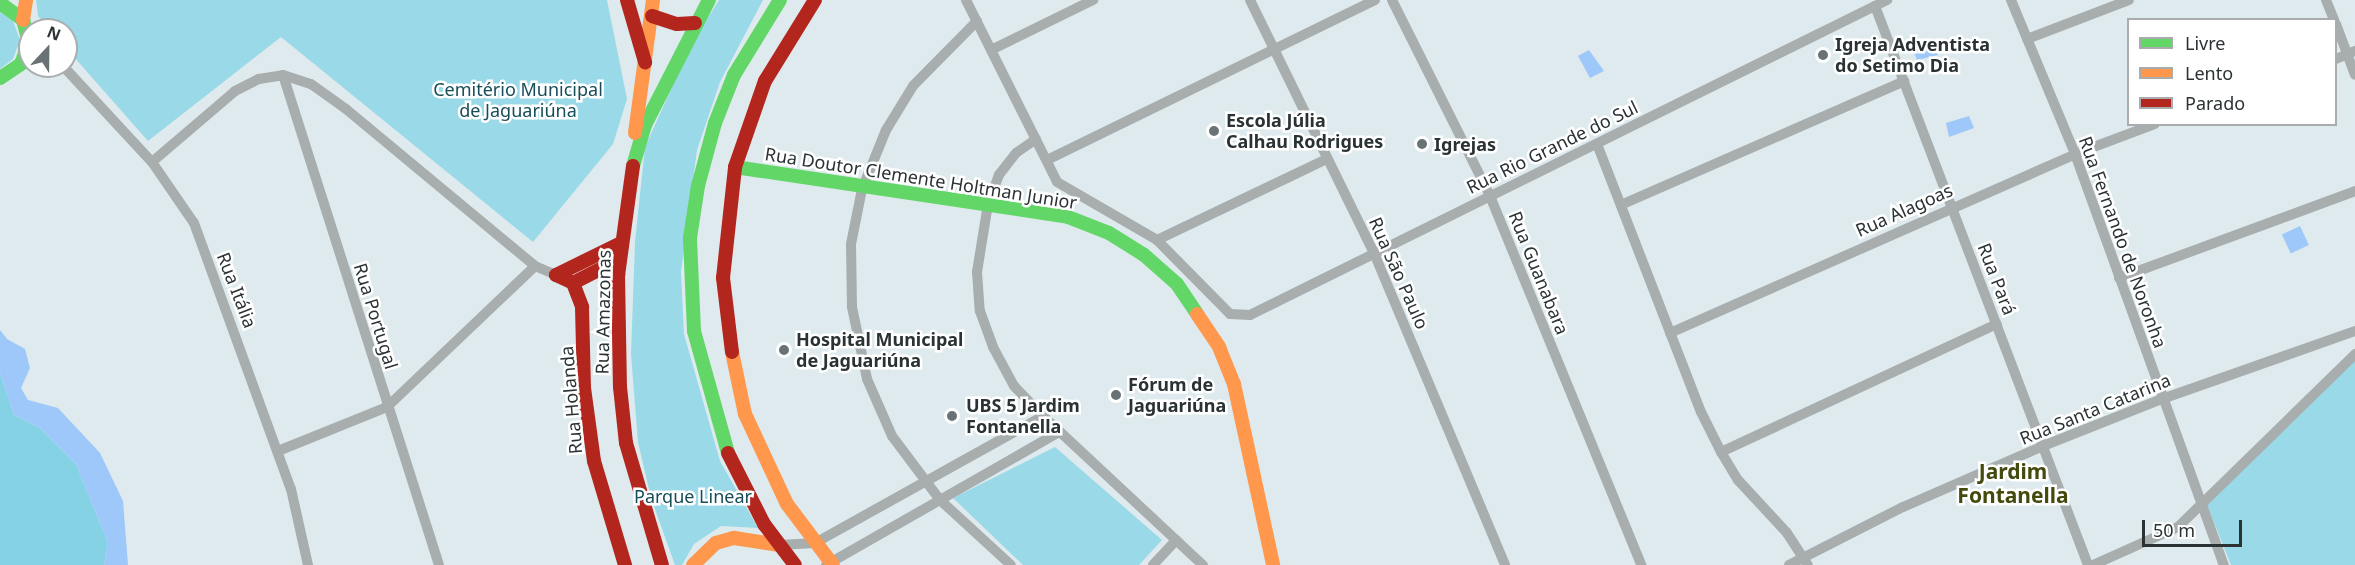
<!DOCTYPE html>
<meta charset="utf-8">
<style>
body{margin:0}
#map{position:relative;width:2355px;height:565px;overflow:hidden;background:#deeaed;font-family:"Noto Sans",sans-serif}
div>[style]{position:absolute}
[style*='--x']{left:calc(var(--x)*1px);top:calc(var(--y)*1px);width:calc(var(--w)*1px);rotate:calc(var(--a)*1deg)}
.green>*{inset:0;background:#9ad9e8}
.forest>*{inset:0;background:#84d2e3}
.water>*{inset:0;background:#9ec7fa;transform-origin:0 0}
.street>*{height:10px;margin:-5px;padding:0 5px;transform-origin:5px;border-radius:5px;background:#a8adae}
.fast>*{height:14px;margin:-7px;padding:0 7px;transform-origin:7px;border-radius:7px;background:#63d668}
.slow>*{height:14px;margin:-7px;padding:0 7px;transform-origin:7px;border-radius:7px;background:#ff974d}
.jam>*{height:14px;margin:-7px;padding:0 7px;transform-origin:7px;border-radius:7px;background:#b3261e}
.dots>*{width:16px;height:16px;translate:-50% -50%;box-sizing:border-box;border:3px solid #fff;border-radius:50%}
span{translate:-50% -50%;white-space:nowrap;text-align:center;line-height:1.15;-webkit-text-stroke:5px #fff;paint-order:stroke}
.poi-label{font-size:18px;color:#2a3234;font-weight:700}
.left{translate:0 -50%;text-align:left}
.park-label{font-size:18px;color:#174d59}
.street-label{font-size:18px;color:#2a3234}
.quarter-label{font-size:21px;color:#444a0e;font-weight:700}
.legend{position:absolute;left:2127px;top:18px;width:210px;height:108px;box-sizing:border-box;background:#fff;border:2px solid #aaadae;margin:0;padding:8px 10px;list-style:none;font-size:18px;color:#2a3234}
.legend li{display:flex;align-items:center;gap:12px;height:30px}
.legend b{width:30px;border:2px solid #aaadae}
.north{position:absolute;left:18px;top:18px;width:60px;height:60px;box-sizing:border-box;background:#fff;border:2px solid #aaadae;border-radius:50%;rotate:22deg;font-size:16px;font-weight:700;line-height:24px;text-align:center;color:#2a3234}
.north::after{content:'';display:block;margin:auto;width:21px;height:27px;background:#697275;clip-path:polygon(50% 0,100% 100%,50% 72%,0 100%)}
.scale{position:absolute;left:2142px;top:520px;width:100px;height:27px;box-sizing:border-box;border:3px solid #2a3234;border-top:0;padding-left:8px;font-size:18px;line-height:21px;white-space:nowrap;color:#2a3234;-webkit-text-stroke:4px #fff;paint-order:stroke}
</style>
<div id="map">
<div class="green">
<i style="clip-path:polygon(36px 0,607px 0,627px 99px,613px 144px,533px 242px,281px 37px,148px 141px,66px 48px,66px 30px,50px 30px,38px 16px)"></i>
<i style="clip-path:polygon(719px 0,763px 0,720px 82px,697px 150px,681px 272px,684px 334px,720px 461px,758px 528px,721px 526px,694px 544px,682px 565px,675px 565px,651px 498px,638px 442px,631px 354px,635px 242px,645px 147px,692px 43px)"></i>
<i style="clip-path:polygon(0 12px,13px 21px,20px 40px,13px 59px,0 69px)"></i>
<i style="clip-path:polygon(2355px 358px,2355px 565px,2231px 565px,2207px 505px)"></i>
<i style="clip-path:polygon(1055px 447px,1162px 540px,1139px 565px,1023px 565px,953px 498px)"></i>
</div>
<div class="forest">
<i style="clip-path:polygon(0 373px,14px 415px,40px 428px,76px 464px,108px 543px,104px 565px,0 565px)"></i>
</div>
<div class="water">
<i style="clip-path:polygon(1933px 42px,1938px 55px,1917px 60px,1912px 47px)"></i>
<i style="clip-path:polygon(1589px 50px,1604px 71px,1590px 78px,1578px 56px)"></i>
<i style="clip-path:polygon(1969px 116px,1974px 128px,1949px 137px,1946px 123px)"></i>
<i style="left:2300px;top:226px;width:21px;height:20px;rotate:65deg"></i>
<i style="clip-path:polygon(0 330px,7px 339px,25px 349px,30px 368px,21px 388px,28px 400px,58px 408px,100px 453px,123px 501px,128px 565px,104px 565px,108px 543px,76px 464px,40px 428px,14px 415px,0 373px)"></i>
</div>
<div class="street">
<i style="--x:966;--y:0;--w:203;--a:63.4"></i>
<i style="--x:1057;--y:182;--w:116;--a:30.1"></i>
<i style="--x:1157;--y:240;--w:104;--a:45.4"></i>
<i style="--x:1230;--y:314;--w:20;--a:3"></i>
<i style="--x:1250;--y:315;--w:711;--a:-26.31"></i>
<i style="--x:1250;--y:0;--w:282;--a:63.9"></i>
<i style="--x:1374;--y:253;--w:338;--a:67.2"></i>
<i style="--x:1392;--y:0;--w:219;--a:63.4"></i>
<i style="--x:1490;--y:196;--w:399;--a:67.7"></i>
<i style="--x:2011;--y:0;--w:167;--a:67.4"></i>
<i style="--x:2075;--y:154;--w:437;--a:70.1"></i>
<i style="--x:2326;--y:0;--w:22;--a:68"></i>
<i style="--x:1875;--y:6;--w:598;--a:69.14"></i>
<i style="--x:977;--y:21;--w:91;--a:134.6"></i>
<i style="--x:913;--y:86;--w:52;--a:121.5"></i>
<i style="--x:886;--y:130;--w:64;--a:112.1"></i>
<i style="--x:862;--y:189;--w:56;--a:101.3"></i>
<i style="--x:851;--y:244;--w:63;--a:89.1"></i>
<i style="--x:852;--y:307;--w:74;--a:78.2"></i>
<i style="--x:867;--y:379;--w:62;--a:66.3"></i>
<i style="--x:892;--y:436;--w:80;--a:53.1"></i>
<i style="--x:940;--y:500;--w:96;--a:42.5"></i>
<i style="--x:2336;--y:24;--w:54;--a:69.6"></i>
<i style="--x:2027;--y:39;--w:109;--a:-20.9"></i>
<i style="--x:991;--y:50;--w:114;--a:-26.1"></i>
<i style="--x:2336;--y:59;--w:21;--a:-23"></i>
<i style="--x:63;--y:66;--w:131;--a:47.2"></i>
<i style="--x:152;--y:162;--w:74;--a:55.5"></i>
<i style="--x:194;--y:223;--w:283;--a:70"></i>
<i style="--x:291;--y:489;--w:78;--a:77.4"></i>
<i style="--x:283;--y:75;--w:514;--a:72.34"></i>
<i style="--x:1036;--y:139;--w:24;--a:145"></i>
<i style="--x:1016;--y:153;--w:28;--a:128"></i>
<i style="--x:999;--y:175;--w:31;--a:111"></i>
<i style="--x:988;--y:204;--w:69;--a:99.2"></i>
<i style="--x:977;--y:272;--w:39;--a:86"></i>
<i style="--x:980;--y:311;--w:38;--a:70"></i>
<i style="--x:993;--y:347;--w:44;--a:61.7"></i>
<i style="--x:1014;--y:386;--w:42;--a:46"></i>
<i style="--x:1043;--y:416;--w:219;--a:43"></i>
<i style="--x:1597;--y:144;--w:287;--a:68.8"></i>
<i style="--x:1701;--y:412;--w:45;--a:63.4"></i>
<i style="--x:1721;--y:452;--w:33;--a:59"></i>
<i style="--x:1738;--y:480;--w:72;--a:47.2"></i>
<i style="--x:1787;--y:533;--w:38;--a:57"></i>
<i style="--x:1047;--y:160;--w:365;--a:-26"></i>
<i style="--x:152;--y:162;--w:109;--a:-40.5"></i>
<i style="--x:235;--y:91;--w:27;--a:-27"></i>
<i style="--x:259;--y:79;--w:24;--a:-9"></i>
<i style="--x:283;--y:75;--w:29;--a:18"></i>
<i style="--x:311;--y:84;--w:43;--a:35.5"></i>
<i style="--x:346;--y:109;--w:246;--a:39.7"></i>
<i style="--x:535;--y:266;--w:23;--a:23"></i>
<i style="--x:1623;--y:204;--w:307;--a:-23.6"></i>
<i style="--x:1157;--y:240;--w:188;--a:-25.5"></i>
<i style="--x:2119;--y:278;--w:252;--a:-20.2"></i>
<i style="--x:1670;--y:333;--w:443;--a:-23.8"></i>
<i style="--x:2075;--y:154;--w:85;--a:-20.6"></i>
<i style="--x:278;--y:451;--w:118;--a:-22"></i>
<i style="--x:387;--y:407;--w:204;--a:-43.6"></i>
<i style="--x:1721;--y:452;--w:304;--a:-24.9"></i>
<i style="--x:779;--y:545;--w:36;--a:-3"></i>
<i style="--x:815;--y:543;--w:261;--a:-29.1"></i>
<i style="--x:826;--y:565;--w:268;--a:-29.7"></i>
<i style="--x:1153;--y:565;--w:34;--a:-47"></i>
<i style="--x:1789;--y:565;--w:128;--a:-27"></i>
<i style="--x:1903;--y:507;--w:153;--a:-23.5"></i>
<i style="--x:2043;--y:446;--w:128;--a:-21.6"></i>
<i style="--x:2162;--y:399;--w:205;--a:-19.4"></i>
<i style="--x:2093;--y:565;--w:93;--a:-24.1"></i>
<i style="--x:2178;--y:527;--w:248;--a:-44.3"></i>
</div>
<div class="fast">
<i style="--x:0;--y:3;--w:29;--a:36"></i>
<i style="--x:23;--y:20;--w:24;--a:75"></i>
<i style="--x:29;--y:43;--w:22;--a:111"></i>
<i style="--x:21;--y:64;--w:25;--a:146"></i>
<i style="--x:633;--y:166;--w:43;--a:-73.7"></i>
<i style="--x:645;--y:125;--w:140;--a:-62.9"></i>
<i style="--x:735;--y:167;--w:337;--a:8.5"></i>
<i style="--x:1068;--y:217;--w:44;--a:21.3"></i>
<i style="--x:1109;--y:233;--w:40;--a:32"></i>
<i style="--x:1143;--y:254;--w:45;--a:41.4"></i>
<i style="--x:1177;--y:284;--w:36;--a:56"></i>
<i style="--x:728;--y:453;--w:127;--a:-105.6"></i>
<i style="--x:694;--y:331;--w:93;--a:-92.5"></i>
<i style="--x:690;--y:238;--w:53;--a:-81.3"></i>
<i style="--x:698;--y:186;--w:65;--a:-74.9"></i>
<i style="--x:715;--y:123;--w:52;--a:-68.4"></i>
<i style="--x:734;--y:75;--w:88;--a:-58.5"></i>
</div>
<div class="slow">
<i style="--x:23;--y:20;--w:20;--a:-81"></i>
<i style="--x:635;--y:133;--w:134;--a:-82.3"></i>
<i style="--x:1197;--y:314;--w:40;--a:56"></i>
<i style="--x:1219;--y:347;--w:40;--a:68"></i>
<i style="--x:1234;--y:384;--w:185;--a:77.8"></i>
<i style="--x:732;--y:352;--w:63;--a:78.2"></i>
<i style="--x:745;--y:414;--w:99;--a:65"></i>
<i style="--x:787;--y:504;--w:76;--a:53"></i>
<i style="--x:693;--y:565;--w:32;--a:-44"></i>
<i style="--x:716;--y:543;--w:19;--a:-16"></i>
<i style="--x:734;--y:538;--w:46;--a:8.8"></i>
</div>
<div class="jam">
<i style="--x:627;--y:0;--w:65;--a:73.8"></i>
<i style="--x:652;--y:16;--w:26;--a:18"></i>
<i style="--x:677;--y:24;--w:18;--a:-3"></i>
<i style="--x:633;--y:166;--w:110;--a:97.8"></i>
<i style="--x:618;--y:275;--w:112;--a:89"></i>
<i style="--x:620;--y:387;--w:56;--a:83.9"></i>
<i style="--x:626;--y:443;--w:127;--a:73.6"></i>
<i style="--x:556;--y:275;--w:19;--a:25"></i>
<i style="--x:573;--y:283;--w:26;--a:69"></i>
<i style="--x:582;--y:307;--w:81;--a:88.6"></i>
<i style="--x:584;--y:388;--w:74;--a:82.2"></i>
<i style="--x:594;--y:461;--w:109;--a:73.4"></i>
<i style="--x:556;--y:275;--w:72;--a:-26.2"></i>
<i style="--x:573;--y:283;--w:34;--a:-27"></i>
<i style="--x:603;--y:268;--w:17;--a:25"></i>
<i style="--x:732;--y:352;--w:75;--a:-96.9"></i>
<i style="--x:723;--y:278;--w:112;--a:-83.8"></i>
<i style="--x:735;--y:167;--w:91;--a:-70.8"></i>
<i style="--x:765;--y:81;--w:95;--a:-58.3"></i>
<i style="--x:728;--y:453;--w:80;--a:63.1"></i>
<i style="--x:764;--y:524;--w:51;--a:52.9"></i>
</div>
<div class="dots">
<i style="left:1823px;top:55px;background:#697275"></i>
<i style="left:1214px;top:131px;background:#697275"></i>
<i style="left:1422px;top:144px;background:#697275"></i>
<i style="left:784px;top:350px;background:#697275"></i>
<i style="left:1116px;top:395px;background:#697275"></i>
<i style="left:952px;top:416px;background:#697275"></i>
</div>
<div class="poi-label">
<span class="left" style="left:1835px;top:55px">Igreja Adventista<br>do Setimo Dia</span>
<span class="left" style="left:1226px;top:131px">Escola Júlia<br>Calhau Rodrigues</span>
<span class="left" style="left:1434px;top:144px">Igrejas</span>
<span class="left" style="left:796px;top:350px">Hospital Municipal<br>de Jaguariúna</span>
<span class="left" style="left:1128px;top:395px">Fórum de<br>Jaguariúna</span>
<span class="left" style="left:966px;top:416px">UBS 5 Jardim<br>Fontanella</span>
</div>
<div class="park-label">
<span style="left:518px;top:100px">Cemitério Municipal<br>de Jaguariúna</span>
<span style="left:693px;top:496px">Parque Linear</span>
</div>
<div class="street-label">
<span style="left:1552px;top:147px;rotate:-26deg">Rua Rio Grande do Sul</span>
<span style="left:921px;top:178px;rotate:9deg">Rua Doutor Clemente Holtman Junior</span>
<span style="left:1904px;top:210px;rotate:-24deg">Rua Alagoas</span>
<span style="left:2123px;top:242px;rotate:70deg">Rua Fernando de Noronha</span>
<span style="left:1399px;top:273px;rotate:66deg">Rua São Paulo</span>
<span style="left:1539px;top:273px;rotate:68deg">Rua Guanabara</span>
<span style="left:1997px;top:279px;rotate:69deg">Rua Pará</span>
<span style="left:237px;top:290px;rotate:69deg">Rua Itália</span>
<span style="left:603px;top:312px;rotate:-89deg">Rua Amazonas</span>
<span style="left:376px;top:316px;rotate:73deg">Rua Portugal</span>
<span style="left:571px;top:400px;rotate:-95deg">Rua Holanda</span>
<span style="left:2095px;top:409px;rotate:-22deg">Rua Santa Catarina</span>
</div>
<div class="quarter-label">
<span style="left:2013px;top:483px">Jardim<br>Fontanella</span>
</div>
<ul class="legend">
<li><b style="height:8px;background:#63d668"></b>Livre</li>
<li><b style="height:8px;background:#ff974d"></b>Lento</li>
<li><b style="height:8px;background:#b3261e"></b>Parado</li>
</ul>
<div class="north">N</div>
<div class="scale">50 m</div>
</div>
